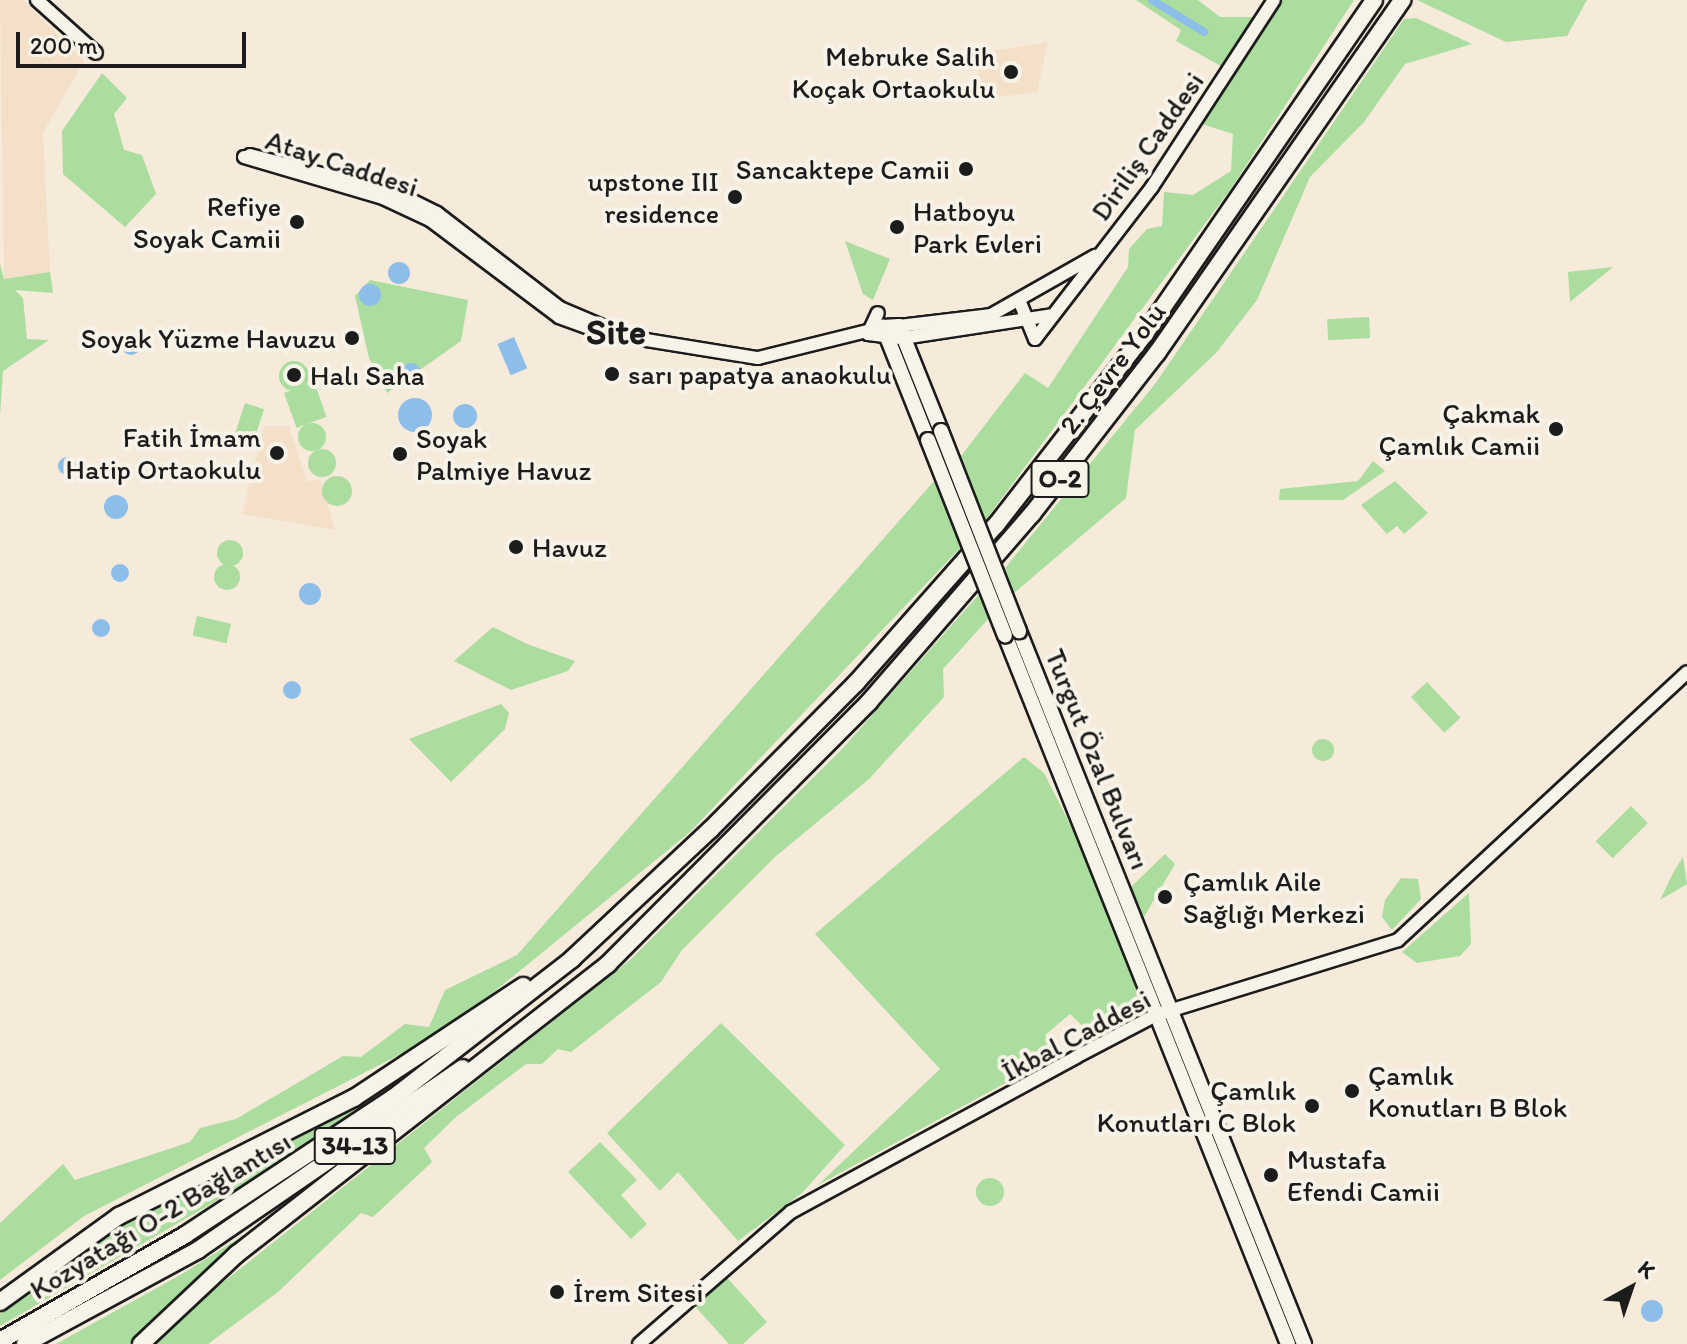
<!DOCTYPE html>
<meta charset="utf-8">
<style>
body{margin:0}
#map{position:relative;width:1687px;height:1344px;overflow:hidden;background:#f6eada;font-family:Itim,sans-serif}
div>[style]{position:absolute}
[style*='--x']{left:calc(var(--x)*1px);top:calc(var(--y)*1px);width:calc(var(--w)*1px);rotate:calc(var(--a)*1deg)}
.built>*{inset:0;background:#f4e0c9}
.green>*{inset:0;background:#aadd9e;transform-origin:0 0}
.round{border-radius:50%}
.water>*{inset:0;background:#8dbee9;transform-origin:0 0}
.canal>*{height:8px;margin:-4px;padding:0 4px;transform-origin:4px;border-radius:4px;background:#8dbee9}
.roads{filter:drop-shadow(2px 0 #1c1c1c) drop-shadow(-2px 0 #1c1c1c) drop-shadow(0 2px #1c1c1c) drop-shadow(0 -2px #1c1c1c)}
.secondary>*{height:12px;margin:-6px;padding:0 6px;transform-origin:6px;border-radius:6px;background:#f7f3e8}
.primary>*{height:14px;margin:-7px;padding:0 7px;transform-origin:7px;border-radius:7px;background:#f7f3e8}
.highway>*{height:16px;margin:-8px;padding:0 8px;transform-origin:8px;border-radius:8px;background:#f7f3e8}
.bridges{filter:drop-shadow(2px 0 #1c1c1c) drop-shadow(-2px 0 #1c1c1c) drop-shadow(0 2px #1c1c1c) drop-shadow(0 -2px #1c1c1c)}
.primary-bridge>*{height:14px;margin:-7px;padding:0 7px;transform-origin:7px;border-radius:7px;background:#f7f3e8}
.dots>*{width:22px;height:22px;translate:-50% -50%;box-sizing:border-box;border:4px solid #f7f3e8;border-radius:50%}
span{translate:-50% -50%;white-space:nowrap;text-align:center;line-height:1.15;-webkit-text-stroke:8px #f7f3e8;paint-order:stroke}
.shield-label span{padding:2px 6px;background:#f7f3e8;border:2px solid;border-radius:6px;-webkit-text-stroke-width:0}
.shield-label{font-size:26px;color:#1c1c1c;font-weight:700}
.poi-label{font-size:28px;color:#1c1c1c}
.right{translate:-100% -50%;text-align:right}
.left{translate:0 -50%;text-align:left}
.street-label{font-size:28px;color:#1c1c1c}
.district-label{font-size:36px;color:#1c1c1c;font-weight:700}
.north{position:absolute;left:1591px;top:1248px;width:80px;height:80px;-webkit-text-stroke:6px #f7f3e8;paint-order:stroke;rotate:40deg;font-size:22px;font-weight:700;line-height:32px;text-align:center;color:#1c1c1c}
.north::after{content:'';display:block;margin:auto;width:28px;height:36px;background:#1c1c1c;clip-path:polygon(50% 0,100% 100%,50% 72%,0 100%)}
.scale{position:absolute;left:16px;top:32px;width:230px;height:36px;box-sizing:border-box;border:4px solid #1c1c1c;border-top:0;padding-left:10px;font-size:24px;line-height:28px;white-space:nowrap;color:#1c1c1c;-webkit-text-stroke:6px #f7f3e8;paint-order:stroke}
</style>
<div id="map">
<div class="built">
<i style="clip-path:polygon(0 0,23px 0,84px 61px,43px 133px,50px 272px,4px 279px)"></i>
<i style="clip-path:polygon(1048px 42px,1037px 92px,986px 99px,975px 92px,981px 53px)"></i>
<i style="clip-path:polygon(264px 426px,289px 426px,307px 482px,320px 479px,335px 530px,242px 514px)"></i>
</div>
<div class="green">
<i style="clip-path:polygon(1136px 0,1198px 0,1220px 17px,1258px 17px,1226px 69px,1176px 41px,1181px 30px)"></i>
<i style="clip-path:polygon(1279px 0,1354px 0,1230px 190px,985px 521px,961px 456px,1025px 373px,1048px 388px,1128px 267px,1129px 249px,1147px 229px,1162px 226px,1164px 192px,1193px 195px,1231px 171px,1233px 134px,1202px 124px)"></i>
<i style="clip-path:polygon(1417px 0,1587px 0,1567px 36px,1506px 42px)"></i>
<i style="clip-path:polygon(1416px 18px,1472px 44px,1405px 64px,1364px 122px,1310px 177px,1257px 300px,1216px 353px,1135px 430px,1126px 498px,1014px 593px,1005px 568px,1155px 384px,1404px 19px)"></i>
<i style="clip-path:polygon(102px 73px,127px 98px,114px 114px,124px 150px,142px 155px,156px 194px,125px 227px,63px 174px,62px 131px)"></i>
<i style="clip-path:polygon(845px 241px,890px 259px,873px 300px,863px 294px)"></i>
<i style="clip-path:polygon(0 264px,4px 279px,50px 272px,53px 293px,15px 290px,23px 298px,27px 339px,49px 340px,3px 371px,0 416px)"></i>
<i style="clip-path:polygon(1613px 267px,1570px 302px,1568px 272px)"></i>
<i style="clip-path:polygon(370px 280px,468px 300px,461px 341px,387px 393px,369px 358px,355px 296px)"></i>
<i style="left:1369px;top:317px;width:21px;height:42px;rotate:87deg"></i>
<i class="round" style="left:279px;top:361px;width:30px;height:30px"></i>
<i style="left:314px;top:382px;width:37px;height:32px;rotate:70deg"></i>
<i style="left:245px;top:403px;width:20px;height:42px;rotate:18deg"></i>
<i class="round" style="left:298px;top:423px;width:28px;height:28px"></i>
<i class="round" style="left:308px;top:449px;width:28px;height:28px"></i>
<i style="clip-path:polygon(1373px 461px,1385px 471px,1343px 500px,1279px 500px,1280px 489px,1358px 481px)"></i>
<i class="round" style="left:322px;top:476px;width:30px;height:30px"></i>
<i style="clip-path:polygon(935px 480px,963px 545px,690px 832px,446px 1031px,84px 1216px,0 1280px,0 1223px,63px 1164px,75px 1180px,190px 1142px,200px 1128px,236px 1119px,343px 1056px,361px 1057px,405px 1024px,429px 1027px,445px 990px,517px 955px)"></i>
<i style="clip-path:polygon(1395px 481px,1428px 513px,1404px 534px,1397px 526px,1387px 534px,1361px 505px)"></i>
<i class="round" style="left:217px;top:540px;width:26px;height:26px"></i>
<i class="round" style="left:214px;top:564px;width:26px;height:26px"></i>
<i style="clip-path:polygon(981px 592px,990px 617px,943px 669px,944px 697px,869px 779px,775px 857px,682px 950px,661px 982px,571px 1052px,558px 1049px,542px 1064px,526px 1064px,456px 1117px,424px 1148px,432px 1162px,373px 1217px,361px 1213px,278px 1292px,208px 1344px,156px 1344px,202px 1299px,630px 960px,843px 748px)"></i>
<i style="left:197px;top:616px;width:35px;height:20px;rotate:13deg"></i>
<i style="clip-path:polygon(493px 627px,527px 644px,575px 661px,568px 671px,511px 690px,454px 661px)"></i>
<i style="left:1427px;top:682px;width:49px;height:22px;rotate:47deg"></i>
<i style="clip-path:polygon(501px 704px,509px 713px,505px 729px,451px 782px,409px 739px)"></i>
<i class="round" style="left:1312px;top:739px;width:22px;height:22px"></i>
<i style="clip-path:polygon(1024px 757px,1044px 773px,1110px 903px,1144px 1006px,1091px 1034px,1070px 1014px,1045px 1035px,1059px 1054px,818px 1185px,940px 1069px,815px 934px)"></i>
<i style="left:1631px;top:806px;width:24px;height:50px;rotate:45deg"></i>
<i style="clip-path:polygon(1165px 854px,1175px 864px,1144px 917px,1131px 887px)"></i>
<i style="clip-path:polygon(1683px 857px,1687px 884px,1660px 900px,1674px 871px)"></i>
<i style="clip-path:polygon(1401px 878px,1418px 879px,1421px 899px,1392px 930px,1382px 917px,1385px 900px)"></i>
<i style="clip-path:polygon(1469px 893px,1471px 944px,1460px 956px,1417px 963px,1402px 952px)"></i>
<i style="clip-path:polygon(721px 1023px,845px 1145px,802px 1193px,738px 1241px,678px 1172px,660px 1191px,607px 1133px)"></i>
<i style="clip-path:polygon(393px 1084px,242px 1186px,0 1326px,0 1314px,32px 1285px,127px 1222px)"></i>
<i style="clip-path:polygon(600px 1142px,637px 1180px,621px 1195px,647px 1224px,631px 1239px,568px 1172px)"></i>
<i class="round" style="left:976px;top:1178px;width:28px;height:28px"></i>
<i style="clip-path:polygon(255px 1228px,129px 1344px,56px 1344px,182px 1274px)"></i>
<i style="clip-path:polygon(723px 1273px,767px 1322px,743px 1344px,729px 1344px,692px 1303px)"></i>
</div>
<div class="water">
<i class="round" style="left:388px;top:262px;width:22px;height:22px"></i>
<i class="round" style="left:359px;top:284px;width:22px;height:22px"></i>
<i class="round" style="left:343px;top:328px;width:18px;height:18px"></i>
<i class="round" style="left:122px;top:337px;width:18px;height:18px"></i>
<i style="left:514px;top:337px;width:34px;height:18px;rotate:67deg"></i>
<i class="round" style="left:401px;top:363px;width:20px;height:20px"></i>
<i class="round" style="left:398px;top:398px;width:34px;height:34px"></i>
<i class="round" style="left:453px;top:404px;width:24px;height:24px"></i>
<i class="round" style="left:389px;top:443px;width:22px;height:22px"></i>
<i class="round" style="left:58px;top:457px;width:18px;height:18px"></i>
<i class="round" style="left:104px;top:495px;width:24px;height:24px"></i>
<i class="round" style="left:111px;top:564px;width:18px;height:18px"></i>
<i class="round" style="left:299px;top:583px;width:22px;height:22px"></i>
<i class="round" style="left:92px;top:619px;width:18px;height:18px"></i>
<i class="round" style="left:283px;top:681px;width:18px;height:18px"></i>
<i class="round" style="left:1641px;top:1300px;width:22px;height:22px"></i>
</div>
<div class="canal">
<i style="--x:1152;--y:0;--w:61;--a:31.6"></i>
</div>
<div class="roads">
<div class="secondary">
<i style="--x:37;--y:0;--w:79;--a:41.9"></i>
<i style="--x:250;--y:155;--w:156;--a:14.8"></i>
<i style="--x:401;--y:195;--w:40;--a:26.6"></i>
<i style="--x:437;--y:213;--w:155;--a:37.7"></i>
<i style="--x:560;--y:308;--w:64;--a:23"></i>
<i style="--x:244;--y:157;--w:145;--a:16.4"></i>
<i style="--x:383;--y:198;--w:52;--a:25.1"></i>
<i style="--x:430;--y:220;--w:161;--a:36.9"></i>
<i style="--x:559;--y:317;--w:47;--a:20"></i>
<i style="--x:603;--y:333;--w:157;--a:9.2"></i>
<i style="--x:758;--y:358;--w:129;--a:-13.9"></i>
<i style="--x:1019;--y:300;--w:42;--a:67.7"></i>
<i style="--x:1035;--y:339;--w:192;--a:-52.4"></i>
<i style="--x:1152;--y:187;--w:223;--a:-56.9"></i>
<i style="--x:899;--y:326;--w:93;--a:-6.8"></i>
<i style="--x:991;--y:315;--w:120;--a:-29.6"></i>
<i style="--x:868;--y:334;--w:35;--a:7"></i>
<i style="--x:903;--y:338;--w:152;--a:-8.7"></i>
<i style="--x:868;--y:334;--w:23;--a:-65"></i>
<i style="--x:639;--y:1344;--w:201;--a:-41"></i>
<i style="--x:791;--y:1212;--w:324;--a:-28.5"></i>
<i style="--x:1076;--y:1057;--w:90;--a:-27.7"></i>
<i style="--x:1156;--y:1015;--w:253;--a:-17.2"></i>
<i style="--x:1398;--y:940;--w:394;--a:-42.8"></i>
</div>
<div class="primary">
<i style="--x:928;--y:440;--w:122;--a:-111.7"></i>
<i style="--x:883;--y:327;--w:16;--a:-4"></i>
<i style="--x:899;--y:326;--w:113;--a:68.2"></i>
<i style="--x:1019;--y:631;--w:768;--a:68.21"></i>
<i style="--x:1005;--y:635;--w:763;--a:68.24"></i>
</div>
<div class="highway">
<i style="--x:0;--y:1302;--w:147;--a:-35.9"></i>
<i style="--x:119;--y:1216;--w:263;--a:-26.7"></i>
<i style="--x:354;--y:1098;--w:203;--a:-33.5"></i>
<i style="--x:0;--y:1341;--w:213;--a:-29.8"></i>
<i style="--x:185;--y:1235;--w:249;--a:-33.4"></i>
<i style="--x:393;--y:1098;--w:227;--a:-37.8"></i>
<i style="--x:572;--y:959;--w:189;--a:-43.1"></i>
<i style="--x:710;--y:830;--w:207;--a:-45.2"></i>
<i style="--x:856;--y:683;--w:211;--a:-48.5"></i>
<i style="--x:996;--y:525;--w:241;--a:-52.1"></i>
<i style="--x:1144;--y:335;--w:406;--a:-55.5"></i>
<i style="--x:25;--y:1344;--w:197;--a:-28.5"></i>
<i style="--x:198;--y:1250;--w:321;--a:-34.5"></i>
<i style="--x:141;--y:1344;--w:132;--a:-43.2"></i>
<i style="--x:237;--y:1254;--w:471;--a:-38"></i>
<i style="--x:608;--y:964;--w:370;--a:-45.1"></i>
<i style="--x:869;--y:702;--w:249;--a:-49.1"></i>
<i style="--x:1032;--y:514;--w:204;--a:-52.2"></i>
<i style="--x:1157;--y:353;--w:430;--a:-55.2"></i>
</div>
</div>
<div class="bridges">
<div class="primary-bridge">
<i style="--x:941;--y:431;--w:215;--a:68.7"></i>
<i style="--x:928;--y:440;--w:210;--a:68.5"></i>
</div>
</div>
<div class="dots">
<i style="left:1011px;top:72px;background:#1c1c1c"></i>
<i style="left:966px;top:169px;background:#1c1c1c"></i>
<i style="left:735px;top:197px;background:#1c1c1c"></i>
<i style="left:297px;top:222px;background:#1c1c1c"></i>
<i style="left:897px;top:227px;background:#1c1c1c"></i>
<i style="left:352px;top:338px;background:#1c1c1c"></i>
<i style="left:612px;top:374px;background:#1c1c1c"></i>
<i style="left:294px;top:375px;background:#1c1c1c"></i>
<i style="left:1556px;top:429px;background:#1c1c1c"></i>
<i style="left:277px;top:453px;background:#1c1c1c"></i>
<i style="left:400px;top:454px;background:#1c1c1c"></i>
<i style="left:516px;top:547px;background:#1c1c1c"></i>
<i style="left:1165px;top:897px;background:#1c1c1c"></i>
<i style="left:1352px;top:1091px;background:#1c1c1c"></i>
<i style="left:1312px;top:1106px;background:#1c1c1c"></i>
<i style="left:1271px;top:1175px;background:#1c1c1c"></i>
<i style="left:557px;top:1292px;background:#1c1c1c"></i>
</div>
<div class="shield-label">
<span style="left:1060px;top:479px">O-2</span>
<span style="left:355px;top:1146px">34-13</span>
</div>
<div class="poi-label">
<span class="right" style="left:995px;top:72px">Mebruke Salih<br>Koçak Ortaokulu</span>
<span class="right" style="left:950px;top:169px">Sancaktepe Camii</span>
<span class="right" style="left:719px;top:197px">upstone III<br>residence</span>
<span class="right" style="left:281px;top:222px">Refiye<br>Soyak Camii</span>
<span class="left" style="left:913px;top:227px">Hatboyu<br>Park Evleri</span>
<span class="right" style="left:336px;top:338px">Soyak Yüzme Havuzu</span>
<span class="left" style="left:628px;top:374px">sarı papatya anaokulu</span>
<span class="left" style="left:310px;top:375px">Halı Saha</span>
<span class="right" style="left:1540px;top:429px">Çakmak<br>Çamlık Camii</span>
<span class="right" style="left:261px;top:453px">Fatih İmam<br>Hatip Ortaokulu</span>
<span class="left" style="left:416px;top:454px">Soyak<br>Palmiye Havuz</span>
<span class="left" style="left:532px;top:547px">Havuz</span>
<span class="left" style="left:1183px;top:897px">Çamlık Aile<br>Sağlığı Merkezi</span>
<span class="left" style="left:1368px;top:1091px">Çamlık<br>Konutları B Blok</span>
<span class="right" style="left:1296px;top:1106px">Çamlık<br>Konutları C Blok</span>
<span class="left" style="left:1287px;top:1175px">Mustafa<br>Efendi Camii</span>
<span class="left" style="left:573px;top:1292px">İrem Sitesi</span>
</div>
<div class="street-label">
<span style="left:1147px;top:146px;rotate:-55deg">Diriliş Caddesi</span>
<span style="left:342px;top:163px;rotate:18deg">Atay Caddesi</span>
<span style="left:1112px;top:368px;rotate:-53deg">2. Çevre Yolu</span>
<span style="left:1098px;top:759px;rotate:68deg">Turgut Özal Bulvarı</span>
<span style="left:1076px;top:1035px;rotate:-28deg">İkbal Caddesi</span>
<span style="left:160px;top:1215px;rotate:-31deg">Kozyatağı O-2 Bağlantısı</span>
</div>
<div class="district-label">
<span style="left:616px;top:332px">Site</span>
</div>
<div class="north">K</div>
<div class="scale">200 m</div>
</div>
